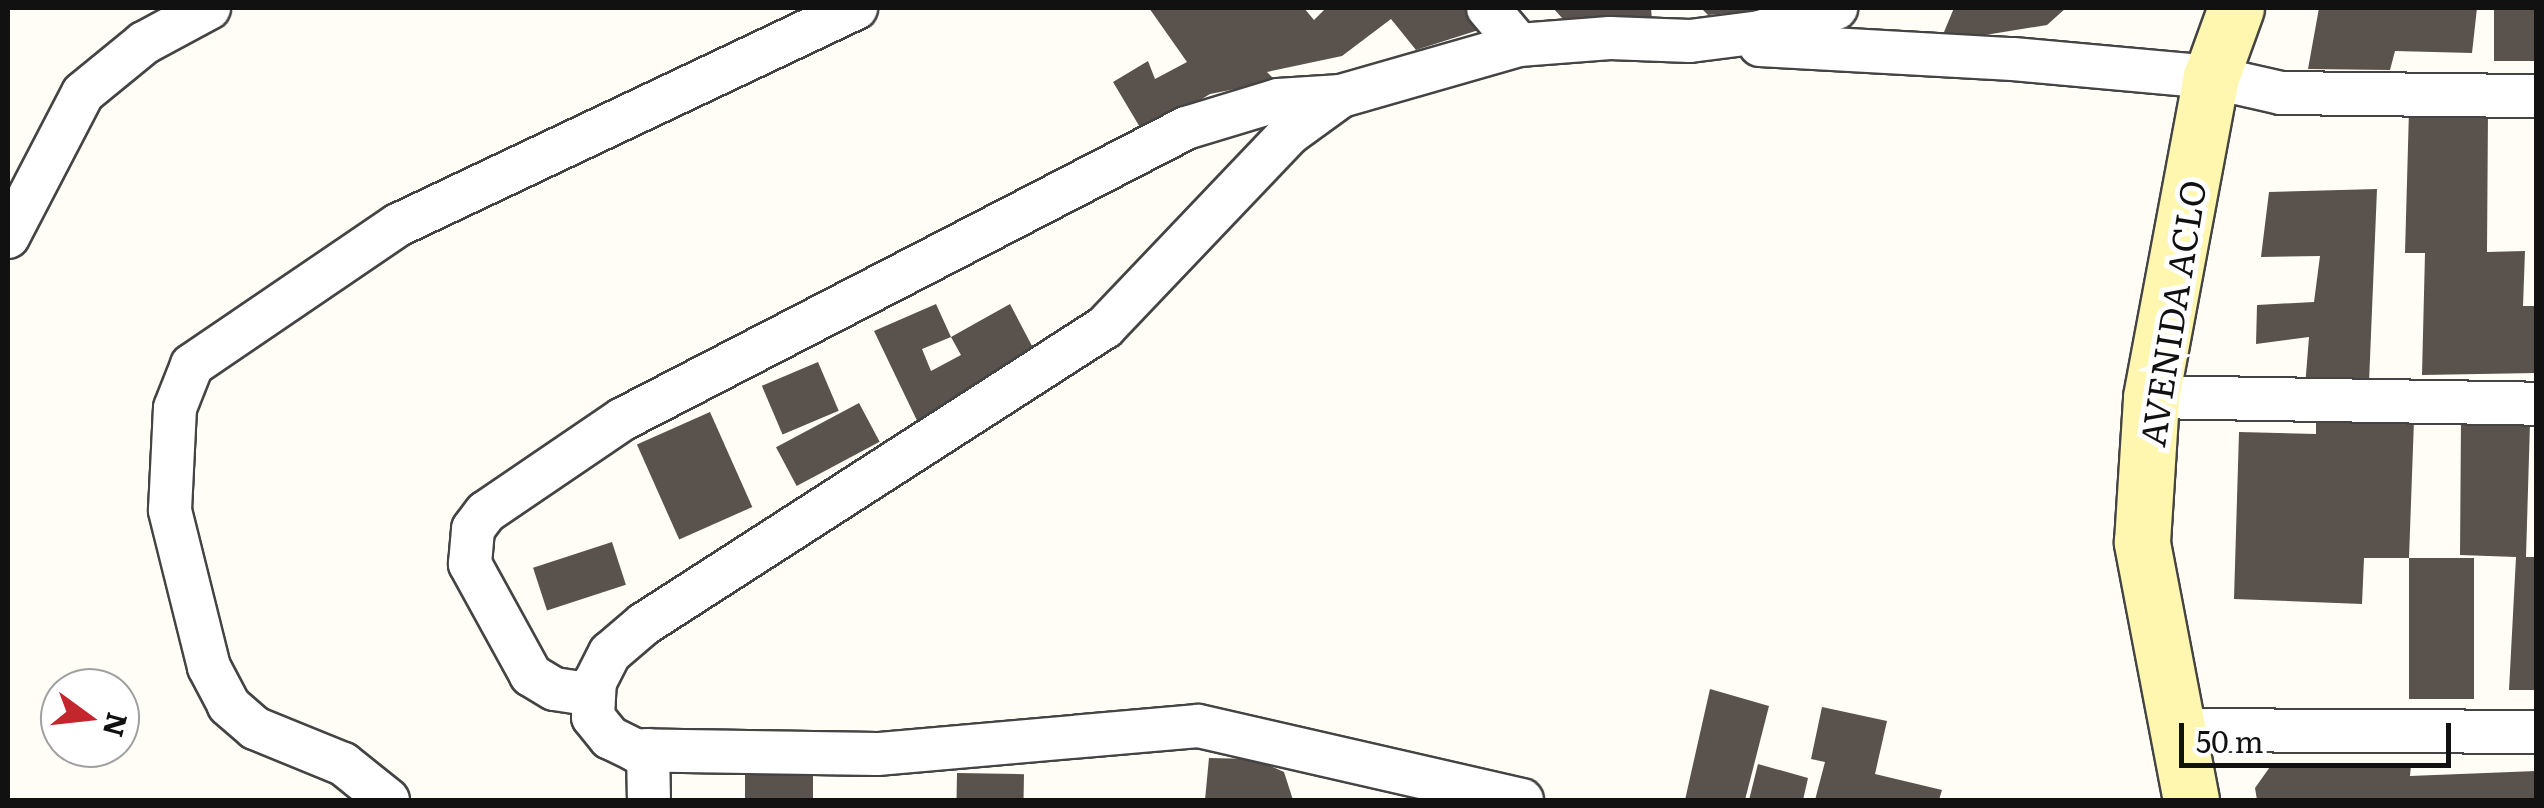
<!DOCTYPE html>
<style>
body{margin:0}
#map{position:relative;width:2544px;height:808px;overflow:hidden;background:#fffdf5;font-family:Literata,serif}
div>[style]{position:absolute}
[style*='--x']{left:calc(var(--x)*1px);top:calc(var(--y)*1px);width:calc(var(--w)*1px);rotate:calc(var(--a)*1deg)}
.building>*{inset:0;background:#5a524d;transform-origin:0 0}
.roads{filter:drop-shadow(2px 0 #444) drop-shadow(-2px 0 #444) drop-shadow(0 2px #444) drop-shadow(0 -2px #444)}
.street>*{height:42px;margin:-21px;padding:0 21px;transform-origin:21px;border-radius:21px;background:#fff}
.secondary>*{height:55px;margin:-27.5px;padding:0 27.5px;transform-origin:27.5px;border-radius:27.5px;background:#fff6b0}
span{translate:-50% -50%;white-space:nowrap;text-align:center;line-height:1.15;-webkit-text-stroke:10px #fff;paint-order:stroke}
.street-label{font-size:35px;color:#111}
.frame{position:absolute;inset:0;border:10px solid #111;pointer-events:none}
.north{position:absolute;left:40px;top:668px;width:100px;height:100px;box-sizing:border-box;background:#fff;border:2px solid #a0a0a0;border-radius:50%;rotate:105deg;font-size:28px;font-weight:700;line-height:40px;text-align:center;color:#111}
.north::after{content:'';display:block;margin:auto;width:35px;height:45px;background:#c4262e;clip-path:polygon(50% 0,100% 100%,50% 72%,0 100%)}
.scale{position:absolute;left:2179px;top:723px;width:272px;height:45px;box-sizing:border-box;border:5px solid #111;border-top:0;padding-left:12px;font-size:30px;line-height:35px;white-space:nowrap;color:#111;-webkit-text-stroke:8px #fff;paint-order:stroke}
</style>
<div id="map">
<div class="building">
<i style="clip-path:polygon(1149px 8px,1304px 8px,1314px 20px,1326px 8px,1469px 8px,1485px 28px,1416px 50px,1391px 19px,1342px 56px,1267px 72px,1276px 81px,1210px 94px,1144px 134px,1113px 82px,1148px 61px,1155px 79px,1187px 62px)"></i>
<i style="clip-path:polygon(1553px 8px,1651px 8px,1652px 21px,1573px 30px)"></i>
<i style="clip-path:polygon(1701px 8px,1764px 8px,1764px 10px,1708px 15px)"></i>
<i style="clip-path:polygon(1954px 8px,2066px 8px,2047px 25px,1973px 37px,1944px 32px)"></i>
<i style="clip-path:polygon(2319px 8px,2477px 8px,2472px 53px,2395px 51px,2390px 70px,2308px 69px)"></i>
<i style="left:2494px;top:8px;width:42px;height:53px"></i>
<i style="clip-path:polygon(2409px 110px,2488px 111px,2487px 252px,2525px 251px,2523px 306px,2536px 306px,2536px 373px,2422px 375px,2425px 253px,2405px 253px)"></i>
<i style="clip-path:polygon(2377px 189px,2369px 383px,2305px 387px,2309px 337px,2256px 344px,2257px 305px,2314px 302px,2320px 256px,2261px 257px,2269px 192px)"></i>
<i style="clip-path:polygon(936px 304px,951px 337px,922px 349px,931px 371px,961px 355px,951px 337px,1010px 304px,1041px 363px,922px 431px,874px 331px)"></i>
<i style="left:818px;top:362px;width:53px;height:61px;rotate:67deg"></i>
<i style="left:859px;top:403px;width:44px;height:94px;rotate:62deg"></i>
<i style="left:710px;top:412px;width:104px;height:80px;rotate:66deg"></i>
<i style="clip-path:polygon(2316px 419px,2414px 420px,2409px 558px,2364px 558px,2362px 604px,2234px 599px,2239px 432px,2316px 434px)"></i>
<i style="clip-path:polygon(2461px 419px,2530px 423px,2526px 557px,2536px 557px,2536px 690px,2509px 690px,2516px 557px,2460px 555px)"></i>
<i style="left:612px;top:542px;width:45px;height:83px;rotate:72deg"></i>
<i style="left:2409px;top:558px;width:65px;height:141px"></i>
<i style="clip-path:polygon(1710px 689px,1769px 706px,1745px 800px,1685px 800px)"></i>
<i style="clip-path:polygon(1822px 707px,1887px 721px,1875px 774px,1942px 790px,1939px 800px,1815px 800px,1825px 762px,1811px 759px)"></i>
<i style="clip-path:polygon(1209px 758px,1255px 759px,1284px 772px,1293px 800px,1205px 800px)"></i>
<i style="left:745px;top:762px;width:68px;height:38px"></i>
<i style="clip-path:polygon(1758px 764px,1808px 778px,1803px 800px,1749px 800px)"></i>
<i style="clip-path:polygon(2272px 764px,2411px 765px,2410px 776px,2536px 771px,2534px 800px,2257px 800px,2255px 788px)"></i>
<i style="left:957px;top:773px;width:67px;height:27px;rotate:1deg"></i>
</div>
<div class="roads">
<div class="street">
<i style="--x:1488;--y:8;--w:48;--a:50"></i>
<i style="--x:1760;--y:45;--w:253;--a:3.2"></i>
<i style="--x:2013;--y:59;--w:199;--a:5.2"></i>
<i style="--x:2211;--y:77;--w:72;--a:12.9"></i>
<i style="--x:2281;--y:93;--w:255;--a:0.7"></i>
<i style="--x:8;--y:237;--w:162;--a:-62.5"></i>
<i style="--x:83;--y:93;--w:79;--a:-39.3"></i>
<i style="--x:144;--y:43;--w:74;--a:-28.3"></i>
<i style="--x:2151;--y:397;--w:385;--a:1"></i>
<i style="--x:594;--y:695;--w:40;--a:-171.5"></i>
<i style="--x:554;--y:689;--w:27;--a:-149"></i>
<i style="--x:531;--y:675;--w:127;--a:-118.8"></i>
<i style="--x:470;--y:564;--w:35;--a:-85"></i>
<i style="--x:473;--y:529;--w:21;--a:-53"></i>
<i style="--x:486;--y:512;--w:166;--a:-34.2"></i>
<i style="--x:623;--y:419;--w:634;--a:-27.33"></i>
<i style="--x:1186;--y:128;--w:96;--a:-16.9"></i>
<i style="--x:1278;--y:100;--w:63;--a:-3.6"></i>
<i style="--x:2176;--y:730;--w:360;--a:0.3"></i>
<i style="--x:648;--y:750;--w:50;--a:88.9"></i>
<i style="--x:388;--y:800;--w:58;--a:-141.3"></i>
<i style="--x:343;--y:764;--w:95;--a:-157.8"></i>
<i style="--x:255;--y:728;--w:35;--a:-139"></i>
<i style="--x:229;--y:705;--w:43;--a:-117.8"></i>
<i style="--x:209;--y:667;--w:162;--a:-104"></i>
<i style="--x:170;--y:510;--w:102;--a:-87.2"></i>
<i style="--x:175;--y:408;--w:46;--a:-68.4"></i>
<i style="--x:192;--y:365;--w:249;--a:-34.2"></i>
<i style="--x:398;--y:225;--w:507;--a:-25.35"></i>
<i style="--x:1522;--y:800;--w:332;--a:-167.1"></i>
<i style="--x:1198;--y:726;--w:322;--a:175"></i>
<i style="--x:877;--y:754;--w:242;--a:-179.1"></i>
<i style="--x:635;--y:750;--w:28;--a:-154"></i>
<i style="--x:610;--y:738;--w:27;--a:-129"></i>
<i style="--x:593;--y:717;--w:35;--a:-87"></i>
<i style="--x:595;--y:682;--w:33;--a:-63"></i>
<i style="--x:610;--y:653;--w:45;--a:-40.5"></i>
<i style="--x:644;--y:624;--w:548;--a:-32.79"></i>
<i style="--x:1105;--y:327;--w:268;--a:-46.4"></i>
<i style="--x:1290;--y:133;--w:63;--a:-36"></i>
<i style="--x:1341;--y:96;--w:185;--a:-16"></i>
<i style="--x:1519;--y:45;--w:91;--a:-4.4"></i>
<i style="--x:1610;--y:38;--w:80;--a:2.1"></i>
<i style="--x:1690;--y:41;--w:71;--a:-7.3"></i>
<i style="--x:1760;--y:32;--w:80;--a:-17.5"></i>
</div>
<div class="secondary">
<i style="--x:2191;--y:800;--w:263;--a:-100.8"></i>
<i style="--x:2142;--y:542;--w:145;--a:-86.4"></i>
<i style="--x:2151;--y:397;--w:326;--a:-79.4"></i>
<i style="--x:2211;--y:77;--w:73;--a:-70.1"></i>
</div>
</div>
<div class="street-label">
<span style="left:2171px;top:313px;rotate:-81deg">AVENIDA ACLO</span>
</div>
<div class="frame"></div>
<div class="north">N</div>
<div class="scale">50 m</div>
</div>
